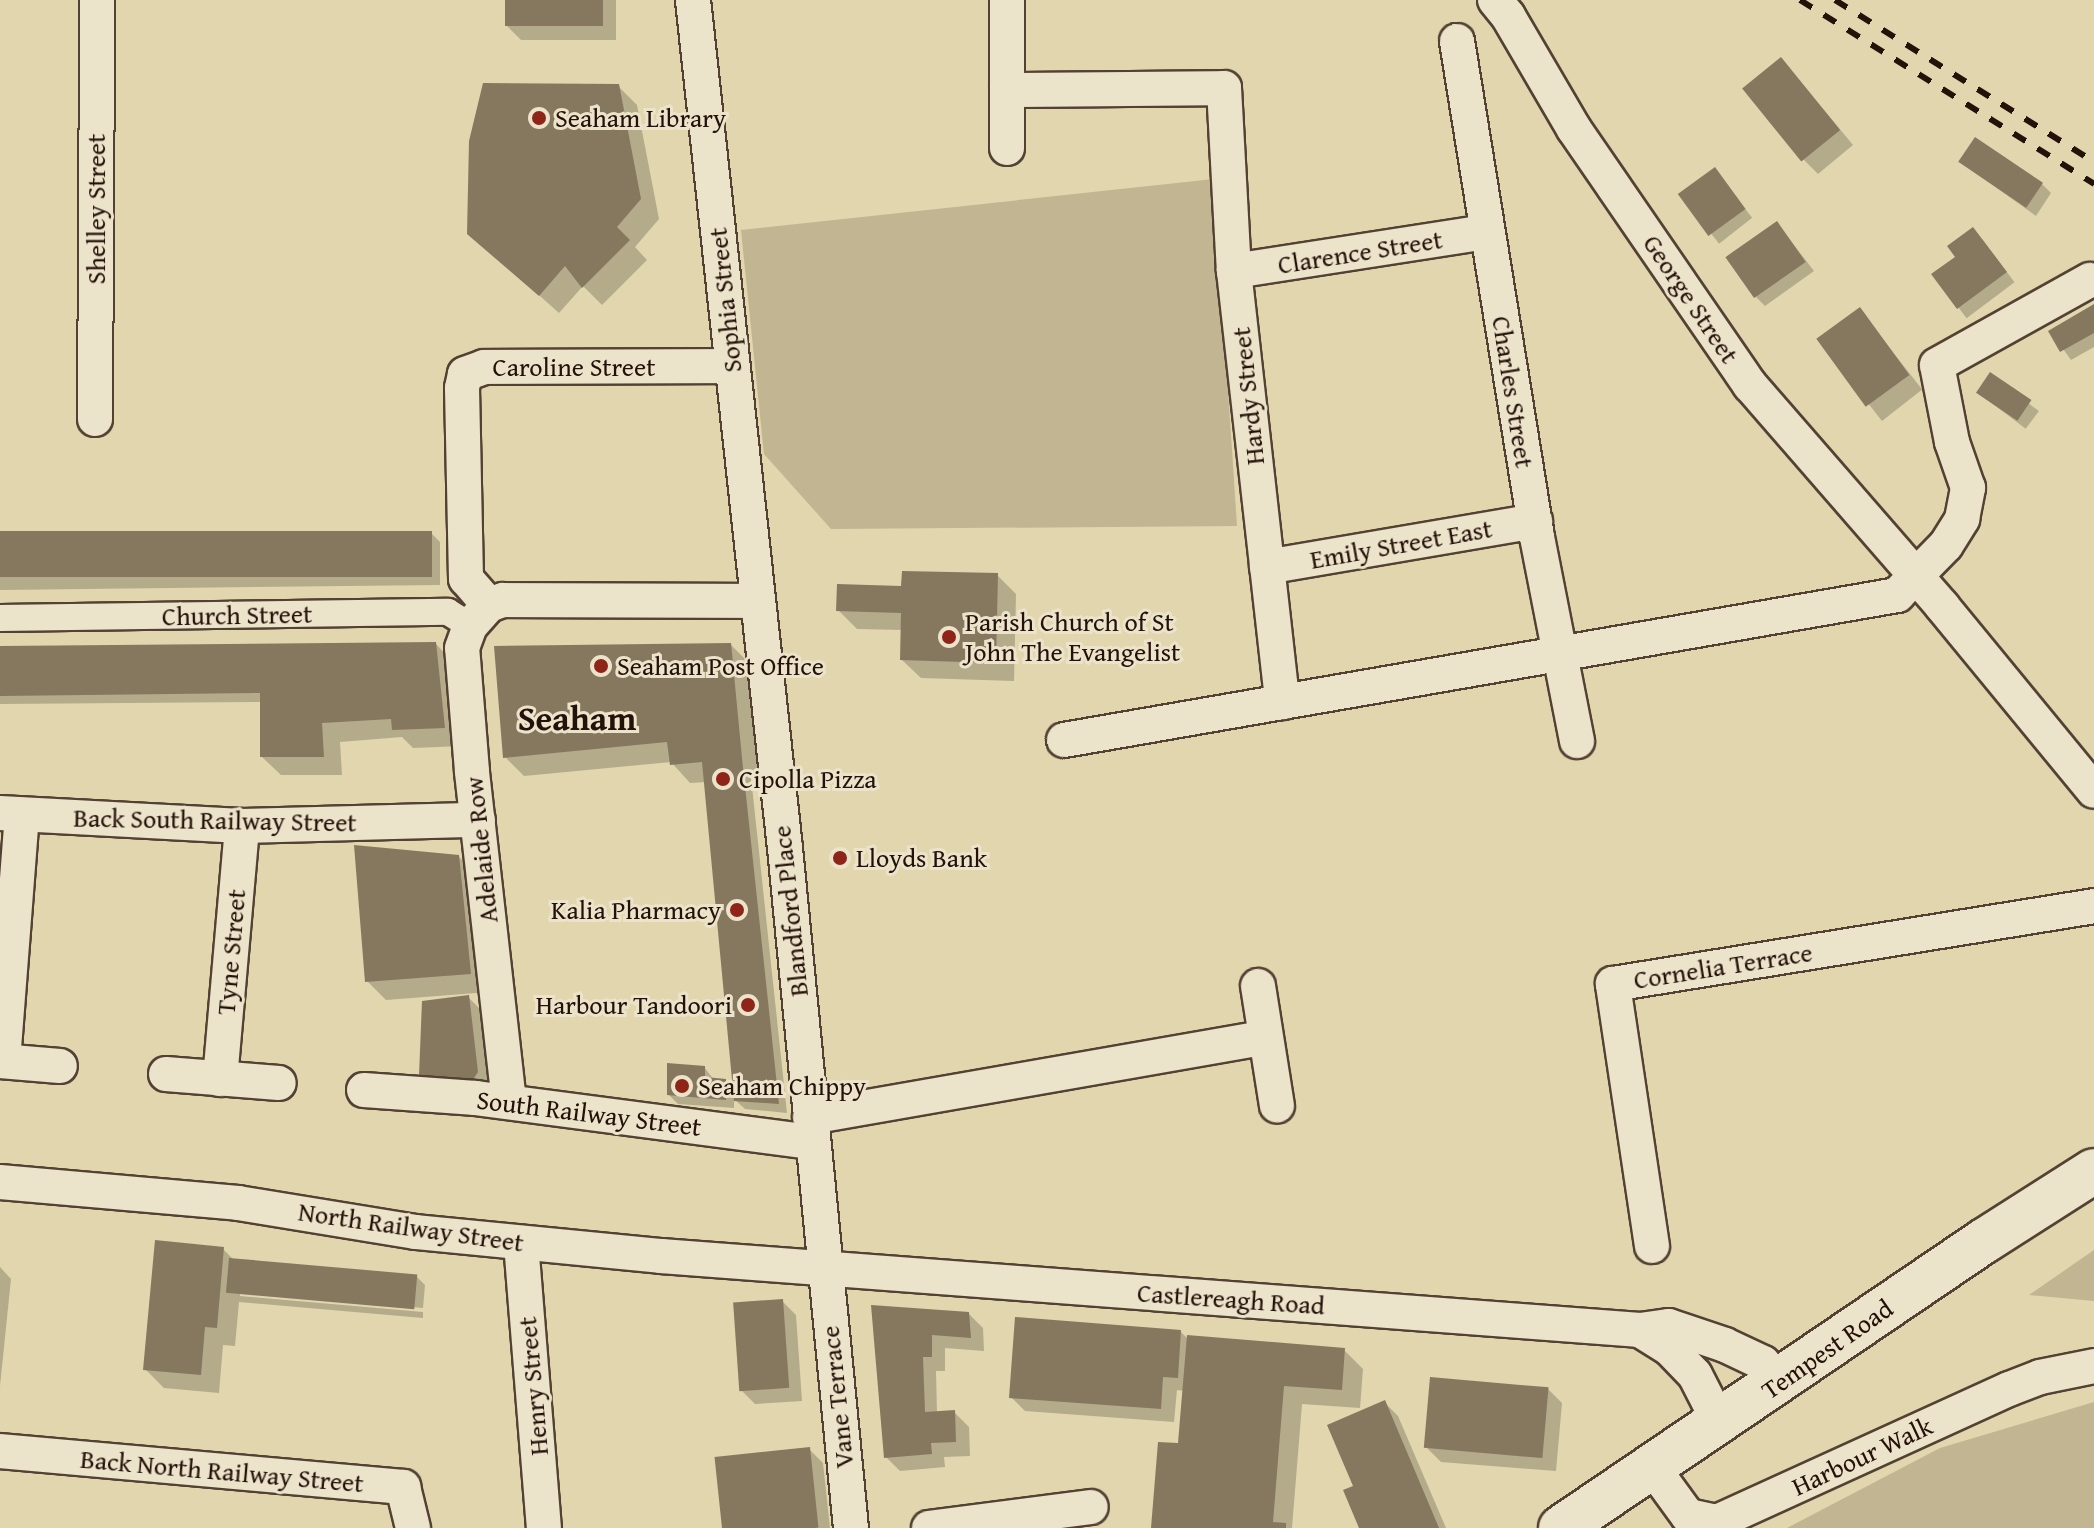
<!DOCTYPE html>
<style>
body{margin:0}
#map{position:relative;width:2094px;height:1528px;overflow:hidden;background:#e1d6ae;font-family:"Gentium Book Plus",serif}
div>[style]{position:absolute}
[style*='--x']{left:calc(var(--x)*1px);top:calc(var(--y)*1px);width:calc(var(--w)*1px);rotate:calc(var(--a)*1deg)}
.green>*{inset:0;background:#c1b592}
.shadow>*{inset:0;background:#0003;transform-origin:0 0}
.building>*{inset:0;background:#86775f;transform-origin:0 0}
.roads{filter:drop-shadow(2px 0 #534233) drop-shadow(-2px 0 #534233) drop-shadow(0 2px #534233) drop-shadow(0 -2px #534233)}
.pedestrian>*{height:26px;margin:-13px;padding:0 13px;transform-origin:13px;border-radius:13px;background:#ece4ca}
.minor>*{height:34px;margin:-17px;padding:0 17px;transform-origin:17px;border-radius:17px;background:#ece4ca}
.secondary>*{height:44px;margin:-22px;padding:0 22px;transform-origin:22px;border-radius:22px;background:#ece4ca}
.rail>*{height:6px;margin-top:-3px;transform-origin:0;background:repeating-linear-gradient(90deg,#24110a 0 14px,transparent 0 28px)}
.dots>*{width:22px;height:22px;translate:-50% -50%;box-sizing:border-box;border:4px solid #ece4ca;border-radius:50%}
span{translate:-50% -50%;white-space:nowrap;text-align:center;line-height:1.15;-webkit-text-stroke:6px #ece4ca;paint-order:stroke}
.poi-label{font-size:26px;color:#24110a}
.left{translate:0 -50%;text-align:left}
.right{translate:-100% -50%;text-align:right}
.street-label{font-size:26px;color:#24110a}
.district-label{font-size:34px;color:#24110a;font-weight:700}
</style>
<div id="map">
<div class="green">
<i style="clip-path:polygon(1214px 179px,1237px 526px,831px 529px,764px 454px,741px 230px)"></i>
<i style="clip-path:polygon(2094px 1250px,2094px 1301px,2029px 1295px)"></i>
<i style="clip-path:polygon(2094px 1402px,2094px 1528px,1787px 1528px,1940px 1448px)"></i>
</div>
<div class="shadow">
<i style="clip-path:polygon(507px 0,616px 0,616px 40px,521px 40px,507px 26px)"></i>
<i style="clip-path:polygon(1794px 74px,1853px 145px,1818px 174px,1804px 160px)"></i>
<i style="clip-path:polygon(618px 86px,637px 105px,659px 219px,635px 247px,647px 260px,602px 305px,583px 286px,559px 313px,485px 247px)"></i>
<i style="clip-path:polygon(1960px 162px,2042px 184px,2051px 193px,2036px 216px)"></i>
<i style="left:1714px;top:169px;width:62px;height:42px;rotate:52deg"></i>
<i style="clip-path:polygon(1777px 223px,1814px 271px,1765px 306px,1756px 297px)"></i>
<i style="left:1982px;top:239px;width:54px;height:60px;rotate:53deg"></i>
<i style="clip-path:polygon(2094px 306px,2094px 347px,2071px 360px,2051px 332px)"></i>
<i style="left:1860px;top:310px;width:101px;height:51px;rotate:52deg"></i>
<i style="left:1991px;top:375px;width:60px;height:22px;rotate:37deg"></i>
<i style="clip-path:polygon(431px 533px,440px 542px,440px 585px,0 590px,0 539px)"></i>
<i style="clip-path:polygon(997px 575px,1016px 594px,1014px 681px,921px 678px,902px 660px,903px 630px,857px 629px,838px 610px,903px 588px)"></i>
<i style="clip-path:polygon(436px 644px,454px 663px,462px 746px,413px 748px,402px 737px,340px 742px,342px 775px,281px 775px,262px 757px,262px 702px,0 704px,0 648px)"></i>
<i style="clip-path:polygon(731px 645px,749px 663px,760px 776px,751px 777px,787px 1113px,745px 1109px,734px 1099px,734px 1108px,678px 1104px,669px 1095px,704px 1067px,714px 1080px,725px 1081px,735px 1090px,706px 782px,690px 783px,671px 762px,524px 776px,505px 757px)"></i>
<i style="clip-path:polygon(458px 856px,477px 876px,489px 992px,386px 1000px,367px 981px)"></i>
<i style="clip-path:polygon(468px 997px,487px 1016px,496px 1091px,440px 1094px,421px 1075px)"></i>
<i style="clip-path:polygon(223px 1249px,234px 1260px,416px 1276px,425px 1285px,423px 1308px,240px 1292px,240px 1296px,423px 1312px,423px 1318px,239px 1302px,235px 1346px,223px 1345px,219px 1393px,164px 1388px,145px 1369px)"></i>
<i style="clip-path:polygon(0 1267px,11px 1279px,0 1386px)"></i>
<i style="clip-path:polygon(782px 1301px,796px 1315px,802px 1401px,755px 1404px,741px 1390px)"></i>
<i style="clip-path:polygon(873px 1307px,969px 1314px,983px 1328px,984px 1351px,945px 1348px,945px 1371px,936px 1371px,937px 1414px,954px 1412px,969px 1427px,970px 1456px,944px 1457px,945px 1467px,900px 1471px,886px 1457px)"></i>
<i style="clip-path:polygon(1180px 1331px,1189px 1340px,1344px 1350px,1363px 1369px,1360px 1408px,1302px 1404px,1292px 1528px,1153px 1528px,1180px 1446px,1185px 1391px,1177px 1390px,1174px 1422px,1025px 1411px,1011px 1397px)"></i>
<i style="clip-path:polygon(1548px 1389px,1562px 1403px,1556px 1471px,1441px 1462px,1426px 1447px)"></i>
<i style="clip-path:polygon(1384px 1402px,1398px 1416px,1446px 1528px,1361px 1528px,1356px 1487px)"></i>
<i style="clip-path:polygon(809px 1449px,823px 1463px,830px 1528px,725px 1528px)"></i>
</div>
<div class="building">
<i style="left:505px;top:0;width:98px;height:26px"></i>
<i style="left:1781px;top:57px;width:94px;height:50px;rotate:51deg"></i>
<i style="clip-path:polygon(483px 83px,619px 84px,641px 199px,617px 227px,630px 240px,582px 288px,565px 266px,539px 296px,467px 234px,469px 141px)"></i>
<i style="left:1975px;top:137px;width:82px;height:30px;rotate:34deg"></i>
<i style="left:1715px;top:167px;width:52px;height:46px;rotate:54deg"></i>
<i style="left:1777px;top:221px;width:50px;height:63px;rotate:55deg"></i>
<i style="clip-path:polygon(1973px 227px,2007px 272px,1957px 309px,1931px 274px,1955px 257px,1947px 246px)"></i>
<i style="clip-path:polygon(2094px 304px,2094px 333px,2060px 352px,2048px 331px)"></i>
<i style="left:1860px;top:307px;width:84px;height:54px;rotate:54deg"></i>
<i style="left:1990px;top:372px;width:50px;height:25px;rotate:34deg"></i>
<i style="left:432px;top:531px;width:46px;height:432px;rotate:90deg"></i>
<i style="clip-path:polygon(902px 571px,998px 573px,996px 663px,900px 660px,901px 613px,836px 611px,837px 584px,901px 586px)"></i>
<i style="clip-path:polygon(436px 642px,445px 728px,392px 730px,391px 719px,322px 723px,324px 757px,260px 757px,260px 693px,0 696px,0 646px)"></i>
<i style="clip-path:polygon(731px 643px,742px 758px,779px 1104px,734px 1101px,702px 762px,670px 765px,667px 742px,503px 758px,494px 646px)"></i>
<i style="clip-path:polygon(354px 845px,459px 855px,471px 974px,365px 982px)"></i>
<i style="clip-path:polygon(469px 995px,478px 1072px,472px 1081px,419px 1076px,422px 1001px)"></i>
<i style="clip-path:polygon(667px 1063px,705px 1066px,705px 1077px,726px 1079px,726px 1100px,667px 1095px)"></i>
<i style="clip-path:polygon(155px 1240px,224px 1247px,217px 1328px,205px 1327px,201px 1375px,143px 1370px)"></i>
<i style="left:229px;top:1258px;width:189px;height:35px;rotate:5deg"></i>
<i style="left:783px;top:1299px;width:89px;height:50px;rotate:86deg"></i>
<i style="clip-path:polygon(871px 1305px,969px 1312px,971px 1338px,932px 1335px,932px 1357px,923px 1357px,925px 1412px,955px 1410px,956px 1442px,931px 1443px,932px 1454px,884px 1458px)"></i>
<i style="clip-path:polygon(1015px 1317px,1181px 1330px,1178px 1378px,1163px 1377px,1161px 1409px,1009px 1398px)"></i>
<i style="clip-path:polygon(1187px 1335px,1345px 1348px,1342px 1390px,1284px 1386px,1273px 1522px,1286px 1523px,1286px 1528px,1151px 1528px,1158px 1442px,1178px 1443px)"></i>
<i style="left:1430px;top:1377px;width:119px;height:71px;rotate:5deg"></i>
<i style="clip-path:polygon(1385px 1400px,1439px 1528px,1359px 1528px,1343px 1490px,1353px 1486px,1327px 1425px)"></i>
<i style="left:810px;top:1447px;width:81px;height:96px;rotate:84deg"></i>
</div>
<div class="roads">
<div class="pedestrian">
<i style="--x:0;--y:618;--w:448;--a:-0.8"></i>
<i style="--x:448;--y:612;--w:26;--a:32"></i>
</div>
<div class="minor">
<i style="--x:693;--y:0;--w:853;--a:83.81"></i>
<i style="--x:785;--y:848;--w:683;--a:84.46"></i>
<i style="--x:1007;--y:0;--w:148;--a:90"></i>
<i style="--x:1495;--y:0;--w:21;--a:51"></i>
<i style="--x:1508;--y:16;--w:131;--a:59.7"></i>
<i style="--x:1574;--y:129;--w:311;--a:55.5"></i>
<i style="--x:1750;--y:385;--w:293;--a:49"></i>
<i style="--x:1942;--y:606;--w:239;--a:50.6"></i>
<i style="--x:1457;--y:41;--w:502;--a:80.84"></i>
<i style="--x:1537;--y:537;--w:208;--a:78.9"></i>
<i style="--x:1007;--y:90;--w:217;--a:-0.5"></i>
<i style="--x:1224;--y:88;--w:183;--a:86.9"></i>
<i style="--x:1234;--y:271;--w:434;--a:83.6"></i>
<i style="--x:1234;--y:271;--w:255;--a:-8.8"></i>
<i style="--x:95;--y:419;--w:419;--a:-89.7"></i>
<i style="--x:1267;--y:567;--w:272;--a:-9.7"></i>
<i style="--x:489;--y:605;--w:35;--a:-131"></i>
<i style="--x:466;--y:579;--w:191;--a:-91.2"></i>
<i style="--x:462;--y:388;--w:14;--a:-78"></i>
<i style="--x:465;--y:374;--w:20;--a:-20"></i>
<i style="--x:484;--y:367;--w:248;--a:-0.2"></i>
<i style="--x:1064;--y:740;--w:846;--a:-9.87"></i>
<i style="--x:1897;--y:595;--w:70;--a:-45.6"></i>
<i style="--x:1946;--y:545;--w:31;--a:-58"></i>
<i style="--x:1962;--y:519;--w:32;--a:-79"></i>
<i style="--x:1968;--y:488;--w:49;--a:-109.2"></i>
<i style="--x:1952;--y:442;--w:78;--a:-101"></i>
<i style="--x:1937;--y:365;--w:175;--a:-29.1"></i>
<i style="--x:0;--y:813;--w:242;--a:3.1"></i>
<i style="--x:242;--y:826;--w:236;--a:-1.5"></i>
<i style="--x:1258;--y:986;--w:121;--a:81"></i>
<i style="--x:0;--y:1061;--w:60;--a:4.8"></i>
<i style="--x:3;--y:1061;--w:247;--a:-85.6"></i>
<i style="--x:166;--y:1074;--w:113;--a:4.6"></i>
<i style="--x:220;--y:1079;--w:254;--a:-85"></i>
<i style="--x:364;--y:1090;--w:112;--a:4.1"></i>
<i style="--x:476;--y:1098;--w:339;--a:7.5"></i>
<i style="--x:509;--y:1102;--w:333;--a:-96.4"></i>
<i style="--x:472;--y:771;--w:123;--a:-94.6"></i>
<i style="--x:462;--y:648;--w:23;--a:-70"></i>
<i style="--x:470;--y:626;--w:28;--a:-48"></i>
<i style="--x:489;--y:605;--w:15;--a:-20"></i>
<i style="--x:503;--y:600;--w:255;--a:0.2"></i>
<i style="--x:810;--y:1117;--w:461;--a:-9.9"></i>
<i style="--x:0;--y:1182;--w:239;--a:5"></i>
<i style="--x:238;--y:1203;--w:180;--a:9.3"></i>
<i style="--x:416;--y:1232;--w:246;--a:5.6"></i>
<i style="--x:661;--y:1256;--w:982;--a:4.32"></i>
<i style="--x:1640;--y:1330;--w:29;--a:-8"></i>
<i style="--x:1669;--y:1326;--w:59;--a:18.7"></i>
<i style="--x:1725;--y:1345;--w:42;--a:25.3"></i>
<i style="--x:1763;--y:1363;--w:25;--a:53"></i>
<i style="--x:521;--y:1243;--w:286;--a:85.4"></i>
<i style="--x:1652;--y:1246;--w:265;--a:-98.5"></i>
<i style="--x:1613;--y:984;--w:487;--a:-9.2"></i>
<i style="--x:1640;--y:1330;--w:34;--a:32"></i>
<i style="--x:1669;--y:1348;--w:37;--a:46"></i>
<i style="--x:1695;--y:1375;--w:53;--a:62.9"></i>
<i style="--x:0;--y:1451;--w:405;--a:5.1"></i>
<i style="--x:403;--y:1487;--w:42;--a:76.3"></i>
<i style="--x:1653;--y:1468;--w:59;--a:53.9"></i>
<i style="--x:1688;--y:1516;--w:30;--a:12"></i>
<i style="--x:1717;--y:1522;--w:321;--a:-24.5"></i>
<i style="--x:2009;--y:1389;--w:33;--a:-21"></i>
<i style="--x:2040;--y:1377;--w:55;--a:-11.5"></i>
<i style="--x:929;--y:1528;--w:163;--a:-7.4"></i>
</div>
<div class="secondary">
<i style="--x:1561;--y:1528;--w:511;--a:-34.16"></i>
<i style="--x:1984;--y:1241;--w:130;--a:-32.5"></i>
</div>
</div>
<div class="rail">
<i style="--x:1800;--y:0;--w:347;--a:32"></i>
<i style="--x:1835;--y:0;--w:305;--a:32"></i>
</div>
<div class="dots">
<i style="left:539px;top:118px;background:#8f2418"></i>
<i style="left:949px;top:637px;background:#8f2418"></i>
<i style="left:601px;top:666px;background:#8f2418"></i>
<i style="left:723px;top:779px;background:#8f2418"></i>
<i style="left:840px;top:858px;background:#8f2418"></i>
<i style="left:737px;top:910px;background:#8f2418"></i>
<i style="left:748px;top:1005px;background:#8f2418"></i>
<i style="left:682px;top:1086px;background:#8f2418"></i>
</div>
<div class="poi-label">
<span class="left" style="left:555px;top:118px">Seaham Library</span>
<span class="left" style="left:965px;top:637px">Parish Church of St<br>John The Evangelist</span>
<span class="left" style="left:617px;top:666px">Seaham Post Office</span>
<span class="left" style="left:739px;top:779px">Cipolla Pizza</span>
<span class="left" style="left:856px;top:858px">Lloyds Bank</span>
<span class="right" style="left:721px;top:910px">Kalia Pharmacy</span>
<span class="right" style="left:732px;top:1005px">Harbour Tandoori</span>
<span class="left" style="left:698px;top:1086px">Seaham Chippy</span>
</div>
<div class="street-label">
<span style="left:96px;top:209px;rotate:-90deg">Shelley Street</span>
<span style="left:1360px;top:252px;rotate:-9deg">Clarence Street</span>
<span style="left:1691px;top:299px;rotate:56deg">George Street</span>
<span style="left:725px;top:300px;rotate:-96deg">Sophia Street</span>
<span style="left:574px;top:367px">Caroline Street</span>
<span style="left:1513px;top:392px;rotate:81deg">Charles Street</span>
<span style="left:1248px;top:396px;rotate:-96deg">Hardy Street</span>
<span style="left:1401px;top:544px;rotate:-10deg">Emily Street East</span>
<span style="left:237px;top:615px;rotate:-1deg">Church Street</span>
<span style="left:215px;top:820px;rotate:1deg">Back South Railway Street</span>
<span style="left:481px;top:850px;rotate:-96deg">Adelaide Row</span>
<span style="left:790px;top:911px;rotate:-96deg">Blandford Place</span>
<span style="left:231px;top:952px;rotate:-85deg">Tyne Street</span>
<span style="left:1723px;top:966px;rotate:-9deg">Cornelia Terrace</span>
<span style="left:589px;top:1113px;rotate:7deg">South Railway Street</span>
<span style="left:411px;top:1227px;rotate:8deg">North Railway Street</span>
<span style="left:1231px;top:1299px;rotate:4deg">Castlereagh Road</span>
<span style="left:1827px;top:1349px;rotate:-35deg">Tempest Road</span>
<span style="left:533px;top:1386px;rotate:-95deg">Henry Street</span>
<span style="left:837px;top:1397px;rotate:-96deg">Vane Terrace</span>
<span style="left:1862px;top:1456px;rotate:-25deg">Harbour Walk</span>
<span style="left:222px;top:1471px;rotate:5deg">Back North Railway Street</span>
</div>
<div class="district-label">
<span style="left:577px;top:718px">Seaham</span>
</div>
</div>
